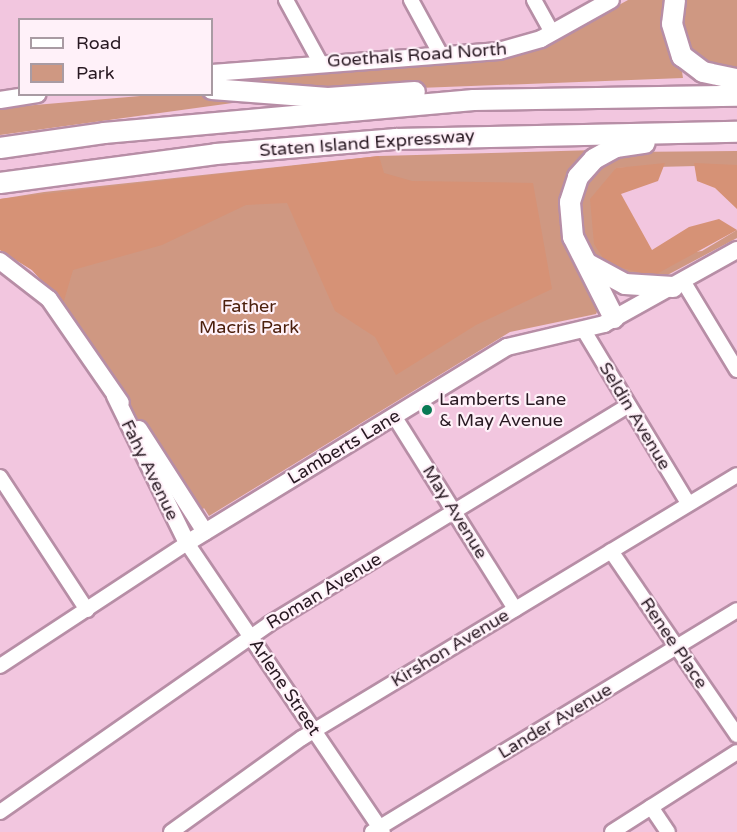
<!DOCTYPE html>
<style>
body{margin:0}
#map{position:relative;width:737px;height:832px;overflow:hidden;background:#f2c6df;font-family:"Varela Round",sans-serif}
div>[style]{position:absolute}
[style*='--x']{left:calc(var(--x)*1px);top:calc(var(--y)*1px);width:calc(var(--w)*1px);rotate:calc(var(--a)*1deg)}
.green>*{inset:0;background:#cf9882}
.forest>*{inset:0;background:#d69276}
.roads{filter:drop-shadow(2px 0 #b78ea6) drop-shadow(-2px 0 #b78ea6) drop-shadow(0 2px #b78ea6) drop-shadow(0 -2px #b78ea6)}
.minor>*{height:14px;margin:-7px;padding:0 7px;transform-origin:7px;border-radius:7px;background:#fff}
.major>*{height:16px;margin:-8px;padding:0 8px;transform-origin:8px;border-radius:8px;background:#fff}
.highway>*{height:20px;margin:-10px;padding:0 10px;transform-origin:10px;border-radius:10px;background:#fff}
.dots>*{width:16px;height:16px;translate:-50% -50%;box-sizing:border-box;border:3px solid #fff1f9;border-radius:50%}
span{translate:-50% -50%;white-space:nowrap;text-align:center;line-height:1.15;-webkit-text-stroke:4.5px #fff1f9;paint-order:stroke}
.street-label{font-size:18px;color:#281922}
.park-label{font-size:18px;color:#4c200d}
.poi-label{font-size:18px;color:#281922}
.left{translate:0 -50%;text-align:left}
.legend{position:absolute;left:18px;top:18px;width:195px;height:78px;box-sizing:border-box;background:#fff1f9;border:2px solid #a99ba3;margin:0;padding:8px 10px;list-style:none;font-size:18px;color:#281922}
.legend li{display:flex;align-items:center;gap:12px;height:30px}
.legend b{width:30px;border:2px solid #a99ba3}
</style>
<div id="map">
<div class="green">
<i style="clip-path:polygon(628px 0,671px 0,683px 78px,314px 92px,214px 81px,512px 56px,542px 47px)"></i>
<i style="clip-path:polygon(683px 0,737px 0,737px 76px,717px 73px,690px 52px,679px 17px)"></i>
<i style="clip-path:polygon(152px 95px,224px 95px,247px 101px,0 135px,0 108px)"></i>
<i style="clip-path:polygon(596px 150px,568px 191px,600px 306px,596px 314px,510px 332px,209px 516px,204px 508px,199px 514px,63px 304px,32px 270px,0 250px,0 199px,44px 192px,379px 156px)"></i>
<i style="clip-path:polygon(737px 151px,737px 165px,616px 168px,607px 264px,702px 251px,737px 230px,737px 238px,658px 280px,609px 272px,585px 249px,576px 207px,592px 169px,625px 152px)"></i>
</div>
<div class="forest">
<i style="clip-path:polygon(379px 156px,384px 173px,412px 181px,533px 183px,552px 289px,476px 325px,396px 375px,375px 337px,335px 311px,287px 203px,246px 205px,162px 245px,73px 270px,63px 304px,32px 270px,0 250px,0 199px)"></i>
<i style="clip-path:polygon(665px 163px,658px 181px,621px 194px,652px 250px,689px 227px,719px 219px,737px 230px,653px 276px,607px 264px,594px 244px,590px 199px,616px 168px)"></i>
<i style="clip-path:polygon(694px 163px,737px 165px,737px 209px,715px 188px,697px 181px)"></i>
</div>
<div class="roads">
<div class="minor">
<i style="--x:286;--y:0;--w:71;--a:61.3"></i>
<i style="--x:411;--y:0;--w:63;--a:61.4"></i>
<i style="--x:534;--y:0;--w:38;--a:61"></i>
<i style="--x:683;--y:281;--w:104;--a:58.8"></i>
<i style="--x:583;--y:329;--w:203;--a:58.9"></i>
<i style="--x:394;--y:416;--w:228;--a:57.9"></i>
<i style="--x:0;--y:477;--w:159;--a:56.8"></i>
<i style="--x:611;--y:551;--w:223;--a:55.6"></i>
<i style="--x:0;--y:666;--w:224;--a:-33.3"></i>
<i style="--x:187;--y:543;--w:349;--a:55.9"></i>
<i style="--x:651;--y:807;--w:30;--a:56"></i>
<i style="--x:0;--y:812;--w:328;--a:-34.9"></i>
<i style="--x:269;--y:624;--w:420;--a:-31.3"></i>
<i style="--x:171;--y:832;--w:161;--a:-35.7"></i>
<i style="--x:302;--y:738;--w:508;--a:-31.16"></i>
<i style="--x:372;--y:832;--w:427;--a:-31.3"></i>
<i style="--x:612;--y:832;--w:148;--a:-32.6"></i>
</div>
<div class="major">
<i style="--x:212;--y:73;--w:288;--a:-4.4"></i>
<i style="--x:499;--y:51;--w:44;--a:-15.9"></i>
<i style="--x:541;--y:39;--w:80;--a:-29.1"></i>
<i style="--x:0;--y:100;--w:38;--a:-9"></i>
<i style="--x:0;--y:261;--w:62;--a:37.8"></i>
<i style="--x:49;--y:299;--w:126;--a:55.3"></i>
<i style="--x:115;--y:396;--w:164;--a:63.9"></i>
<i style="--x:187;--y:543;--w:375;--a:-31.5"></i>
<i style="--x:507;--y:347;--w:100;--a:-13.3"></i>
<i style="--x:604;--y:324;--w:152;--a:-29.1"></i>
<i style="--x:139;--y:429;--w:122;--a:57.3"></i>
</div>
<div class="highway">
<i style="--x:675;--y:0;--w:24;--a:97"></i>
<i style="--x:672;--y:24;--w:34;--a:73"></i>
<i style="--x:682;--y:56;--w:26;--a:37"></i>
<i style="--x:703;--y:72;--w:35;--a:12"></i>
<i style="--x:212;--y:89;--w:116;--a:4.4"></i>
<i style="--x:328;--y:98;--w:87;--a:-3.9"></i>
<i style="--x:0;--y:148;--w:105;--a:-8.2"></i>
<i style="--x:104;--y:133;--w:371;--a:-5.1"></i>
<i style="--x:474;--y:100;--w:263;--a:-0.9"></i>
<i style="--x:0;--y:183;--w:218;--a:-7.6"></i>
<i style="--x:216;--y:154;--w:181;--a:-4.8"></i>
<i style="--x:396;--y:139;--w:341;--a:-1.2"></i>
<i style="--x:588;--y:264;--w:42;--a:28.4"></i>
<i style="--x:625;--y:284;--w:48;--a:3.6"></i>
<i style="--x:614;--y:318;--w:91;--a:-116.8"></i>
<i style="--x:573;--y:237;--w:35;--a:-95"></i>
<i style="--x:570;--y:202;--w:26;--a:-72"></i>
<i style="--x:578;--y:177;--w:24;--a:-48"></i>
<i style="--x:594;--y:159;--w:25;--a:-29"></i>
<i style="--x:616;--y:147;--w:29;--a:-8"></i>
</div>
</div>
<div class="dots">
<i style="left:427px;top:410px;background:#097954"></i>
</div>
<div class="street-label">
<span style="left:417px;top:55px;rotate:-4deg">Goethals Road North</span>
<span style="left:367px;top:143px;rotate:-4deg">Staten Island Expressway</span>
<span style="left:635px;top:416px;rotate:59deg">Seldin Avenue</span>
<span style="left:344px;top:447px;rotate:-31deg">Lamberts Lane</span>
<span style="left:150px;top:470px;rotate:64deg">Fahy Avenue</span>
<span style="left:455px;top:512px;rotate:58deg">May Avenue</span>
<span style="left:324px;top:591px;rotate:-31deg">Roman Avenue</span>
<span style="left:674px;top:643px;rotate:56deg">Renee Place</span>
<span style="left:450px;top:648px;rotate:-31deg">Kirshon Avenue</span>
<span style="left:285px;top:687px;rotate:56deg">Arlene Street</span>
<span style="left:555px;top:721px;rotate:-31deg">Lander Avenue</span>
</div>
<div class="park-label">
<span style="left:249px;top:317px">Father<br>Macris Park</span>
</div>
<div class="poi-label">
<span class="left" style="left:439px;top:410px">Lamberts Lane<br>&amp; May Avenue</span>
</div>
<ul class="legend">
<li><b style="height:8px;background:#fff"></b>Road</li>
<li><b style="height:16px;background:#cf9882"></b>Park</li>
</ul>
</div>
